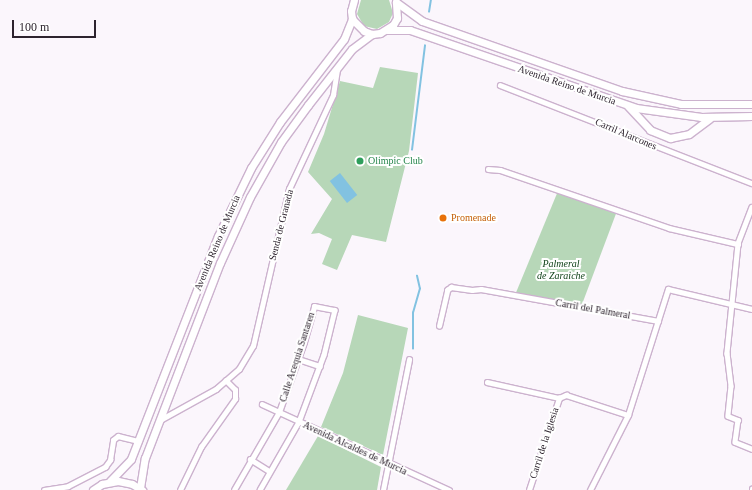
<!DOCTYPE html>
<style>
body{margin:0}
#map{position:relative;width:752px;height:490px;overflow:hidden;background:#fbf6fc;font-family:Georgia,serif}
div>[style]{position:absolute}
[style*='--x']{left:calc(var(--x)*1px);top:calc(var(--y)*1px);width:calc(var(--w)*1px);rotate:calc(var(--a)*1deg)}
.green>*{inset:0;background:#b7d7b8}
.water>*{inset:0;background:#82c2e1;transform-origin:0 0}
.stream>*{height:1.5px;margin:-0.75px;padding:0 0.75px;transform-origin:0.75px;border-radius:0.75px;background:#82c2e1}
.roads{filter:drop-shadow(1px 0 #ccb2ce) drop-shadow(-1px 0 #ccb2ce) drop-shadow(0 1px #ccb2ce) drop-shadow(0 -1px #ccb2ce)}
.street>*{height:4.5px;margin:-2.25px;padding:0 2.25px;transform-origin:2.25px;border-radius:2.25px;background:#fff}
.primary>*{height:7px;margin:-3.5px;padding:0 3.5px;transform-origin:3.5px;border-radius:3.5px;background:#fff}
.dots>*{width:11px;height:11px;translate:-50% -50%;box-sizing:border-box;border:2px solid #fff;border-radius:50%}
span{translate:-50% -50%;white-space:nowrap;text-align:center;line-height:1.15;-webkit-text-stroke:4px #fff;paint-order:stroke}
.street-label{font-size:10px;color:#2d232e}
.leisure-label{font-size:10px;color:#27864d}
.left{translate:0 -50%;text-align:left}
.food-label{font-size:10px;color:#c56008}
.park-label{font-size:10px;color:#093c12;font-style:italic}
.scale{position:absolute;left:12px;top:20px;width:84px;height:18px;box-sizing:border-box;border:2px solid #2d232e;border-top:0;padding-left:5px;font-size:12px;line-height:14px;white-space:nowrap;color:#2d232e;-webkit-text-stroke:3px #fff;paint-order:stroke}
</style>
<div id="map">
<div class="green">
<i style="clip-path:polygon(361px 0,389px 0,393px 13px,389px 22px,377px 29px,364px 26px,357px 14px)"></i>
<i style="clip-path:polygon(380px 67px,418px 73px,409px 151px,386px 242px,352px 235px,337px 270px,322px 264px,332px 239px,319px 233px,311px 234px,332px 199px,308px 172px,324px 134px,340px 81px,373px 88px)"></i>
<i style="clip-path:polygon(558px 191px,617px 211px,581px 307px,515px 295px)"></i>
<i style="clip-path:polygon(358px 315px,408px 328px,383px 455px,321px 427px,343px 373px)"></i>
<i style="clip-path:polygon(318px 436px,381px 467px,377px 490px,286px 490px)"></i>
</div>
<div class="water">
<i style="left:340px;top:173px;width:28px;height:13px;rotate:52deg"></i>
</div>
<div class="stream">
<i style="--x:429;--y:12;--w:12;--a:-81"></i>
<i style="--x:412;--y:150;--w:105;--a:-82.9"></i>
<i style="--x:413;--y:349;--w:36;--a:-90"></i>
<i style="--x:413;--y:313;--w:25;--a:-74"></i>
<i style="--x:420;--y:289;--w:13;--a:-103"></i>
</div>
<div class="roads">
<div class="street">
<i style="--x:500;--y:85;--w:270;--a:21.3"></i>
<i style="--x:488;--y:169;--w:12;--a:5"></i>
<i style="--x:500;--y:170;--w:179;--a:18.9"></i>
<i style="--x:669;--y:228;--w:71;--a:13.1"></i>
<i style="--x:752;--y:207;--w:40;--a:111"></i>
<i style="--x:738;--y:244;--w:110;--a:95.8"></i>
<i style="--x:727;--y:353;--w:33;--a:83"></i>
<i style="--x:731;--y:386;--w:30;--a:96"></i>
<i style="--x:728;--y:416;--w:11;--a:22"></i>
<i style="--x:738;--y:420;--w:22;--a:98"></i>
<i style="--x:735;--y:442;--w:18;--a:22"></i>
<i style="--x:439;--y:326;--w:37;--a:-77"></i>
<i style="--x:447;--y:290;--w:5;--a:-37"></i>
<i style="--x:451;--y:287;--w:21;--a:8"></i>
<i style="--x:472;--y:290;--w:9;--a:-6"></i>
<i style="--x:481;--y:289;--w:180;--a:10.2"></i>
<i style="--x:298;--y:359;--w:23;--a:18"></i>
<i style="--x:487;--y:382;--w:74;--a:12.5"></i>
<i style="--x:262;--y:404;--w:206;--a:24.7"></i>
<i style="--x:160;--y:420;--w:64;--a:-29"></i>
<i style="--x:216;--y:389;--w:30;--a:-41"></i>
<i style="--x:239;--y:369;--w:27;--a:-59"></i>
<i style="--x:253;--y:346;--w:161;--a:-77.1"></i>
<i style="--x:289;--y:189;--w:104;--a:-64.9"></i>
<i style="--x:333;--y:95;--w:26;--a:-81"></i>
<i style="--x:250;--y:459;--w:22;--a:32"></i>
<i style="--x:44;--y:490;--w:24;--a:-9"></i>
<i style="--x:68;--y:486;--w:42;--a:-27.2"></i>
<i style="--x:105;--y:467;--w:9;--a:-54"></i>
<i style="--x:110;--y:460;--w:20;--a:-81"></i>
<i style="--x:113;--y:440;--w:6;--a:-39"></i>
<i style="--x:118;--y:436;--w:21;--a:14"></i>
<i style="--x:180;--y:490;--w:48;--a:-64"></i>
<i style="--x:201;--y:447;--w:59;--a:-54.7"></i>
<i style="--x:235;--y:399;--w:9;--a:-90"></i>
<i style="--x:235;--y:390;--w:13;--a:-135"></i>
<i style="--x:234;--y:490;--w:90;--a:-60"></i>
<i style="--x:279;--y:412;--w:74;--a:-70.3"></i>
<i style="--x:304;--y:342;--w:37;--a:-74"></i>
<i style="--x:314;--y:306;--w:21;--a:11"></i>
<i style="--x:335;--y:310;--w:46;--a:103.7"></i>
<i style="--x:324;--y:355;--w:72;--a:110.5"></i>
<i style="--x:299;--y:422;--w:78;--a:119.8"></i>
<i style="--x:383;--y:490;--w:133;--a:-78.7"></i>
<i style="--x:529;--y:490;--w:97;--a:-71.9"></i>
<i style="--x:559;--y:398;--w:8;--a:-23"></i>
<i style="--x:566;--y:395;--w:65;--a:17.9"></i>
<i style="--x:628;--y:415;--w:132;--a:-72.4"></i>
<i style="--x:668;--y:289;--w:86;--a:13.4"></i>
<i style="--x:590;--y:490;--w:84;--a:-63.1"></i>
<i style="--x:752;--y:490;--w:1;--a:-90"></i>
</div>
<div class="primary">
<i style="--x:354;--y:0;--w:11;--a:105"></i>
<i style="--x:351;--y:11;--w:8;--a:83"></i>
<i style="--x:352;--y:19;--w:17;--a:45"></i>
<i style="--x:364;--y:31;--w:9;--a:21"></i>
<i style="--x:372;--y:34;--w:8;--a:-7"></i>
<i style="--x:380;--y:33;--w:15;--a:-32"></i>
<i style="--x:393;--y:25;--w:8;--a:-60"></i>
<i style="--x:397;--y:18;--w:16;--a:-94"></i>
<i style="--x:396;--y:2;--w:32;--a:36"></i>
<i style="--x:422;--y:21;--w:212;--a:19.3"></i>
<i style="--x:622;--y:91;--w:60;--a:12.4"></i>
<i style="--x:681;--y:104;--w:71;--a:0"></i>
<i style="--x:387;--y:30;--w:23;--a:0"></i>
<i style="--x:410;--y:30;--w:239;--a:19"></i>
<i style="--x:636;--y:108;--w:66;--a:7.9"></i>
<i style="--x:701;--y:117;--w:51;--a:-1.1"></i>
<i style="--x:628;--y:106;--w:33;--a:47"></i>
<i style="--x:650;--y:130;--w:22;--a:22"></i>
<i style="--x:670;--y:138;--w:19;--a:-12"></i>
<i style="--x:689;--y:134;--w:26;--a:-37"></i>
<i style="--x:110;--y:481;--w:30;--a:-46"></i>
<i style="--x:131;--y:459;--w:239;--a:-68.7"></i>
<i style="--x:218;--y:236;--w:76;--a:-64.1"></i>
<i style="--x:251;--y:168;--w:54;--a:-57.8"></i>
<i style="--x:280;--y:122;--w:105;--a:-52.4"></i>
<i style="--x:344;--y:39;--w:22;--a:-68"></i>
<i style="--x:140;--y:488;--w:30;--a:-81"></i>
<i style="--x:145;--y:458;--w:209;--a:-69"></i>
<i style="--x:220;--y:263;--w:72;--a:-65.6"></i>
<i style="--x:250;--y:197;--w:63;--a:-60.6"></i>
<i style="--x:281;--y:142;--w:46;--a:-53.9"></i>
<i style="--x:308;--y:105;--w:71;--a:-51.8"></i>
<i style="--x:352;--y:49;--w:25;--a:-37"></i>
<i style="--x:93;--y:490;--w:11;--a:-34"></i>
<i style="--x:102;--y:484;--w:16;--a:-11"></i>
<i style="--x:118;--y:481;--w:14;--a:12"></i>
<i style="--x:132;--y:484;--w:12;--a:31"></i>
</div>
</div>
<div class="dots">
<i style="left:360px;top:161px;background:#2e9e5b"></i>
<i style="left:443px;top:218px;background:#e8710a"></i>
</div>
<div class="street-label">
<span style="left:567px;top:85px;rotate:19deg">Avenida Reino de Murcia</span>
<span style="left:626px;top:134px;rotate:23deg">Carril Alarcones</span>
<span style="left:281px;top:225px;rotate:-76deg">Senda de Granada</span>
<span style="left:217px;top:243px;rotate:-67deg">Avenida Reino de Murcia</span>
<span style="left:593px;top:309px;rotate:10deg">Carril del Palmeral</span>
<span style="left:297px;top:357px;rotate:-72deg">Calle Acequia Santaren</span>
<span style="left:544px;top:443px;rotate:-72deg">Carril de la Iglesia</span>
<span style="left:355px;top:448px;rotate:25deg">Avenida Alcaldes de Murcia</span>
</div>
<div class="leisure-label">
<span class="left" style="left:368px;top:161px">Olimpic Club</span>
</div>
<div class="food-label">
<span class="left" style="left:451px;top:218px">Promenade</span>
</div>
<div class="park-label">
<span style="left:561px;top:269px">Palmeral<br>de Zaraiche</span>
</div>
<div class="scale">100 m</div>
</div>
